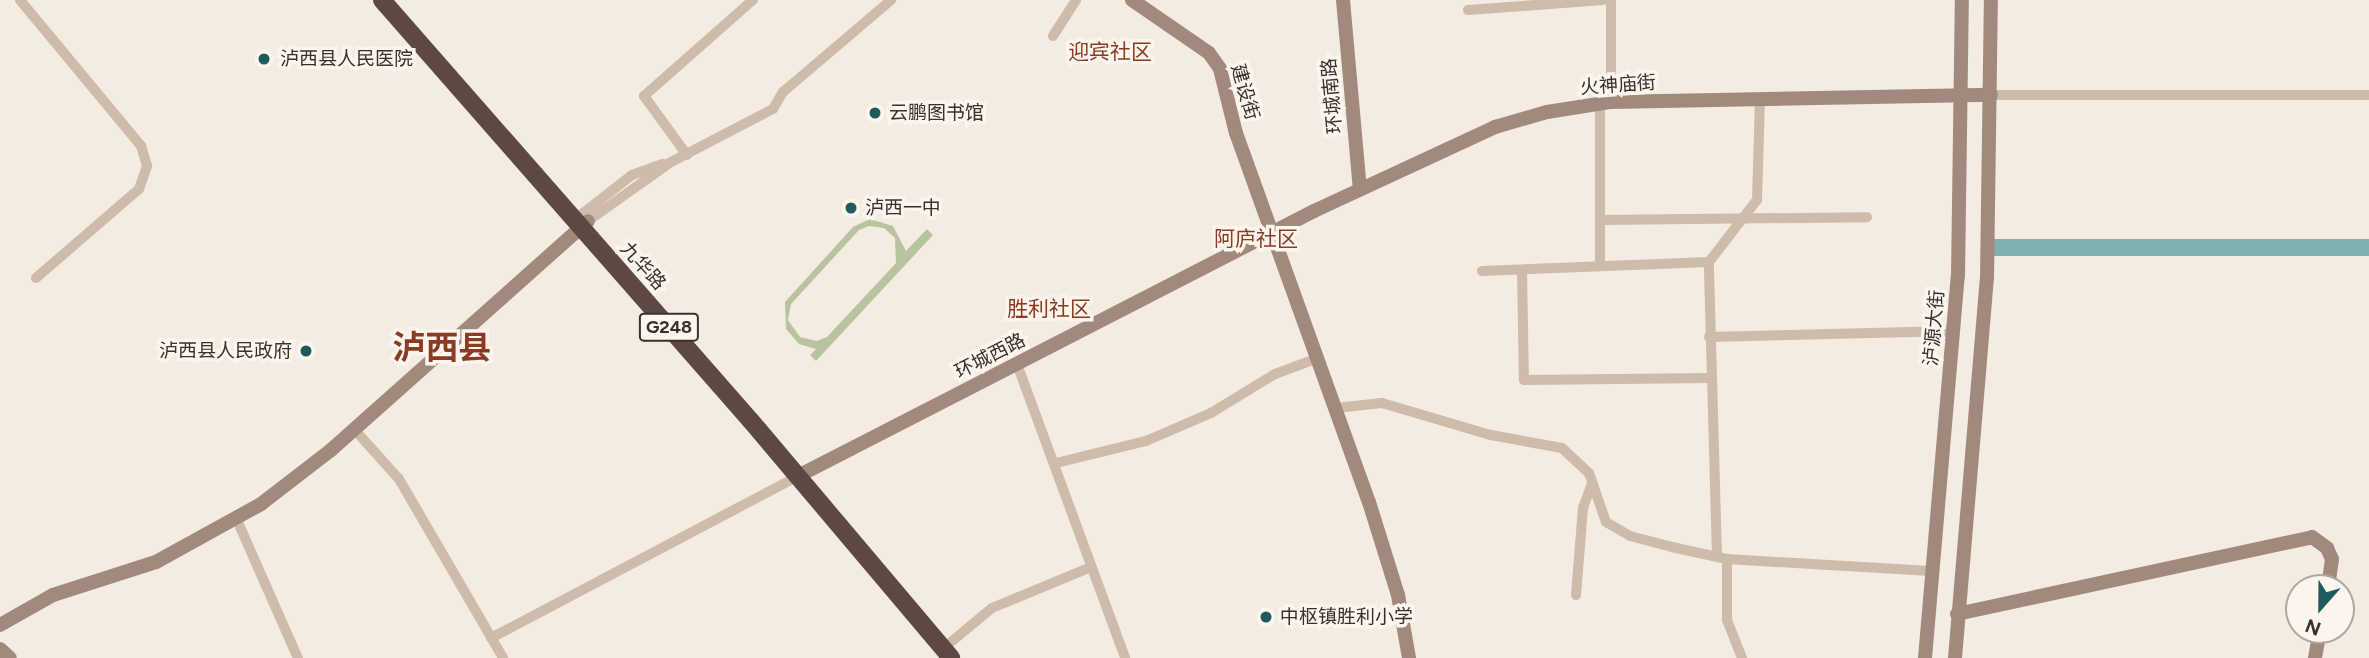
<!DOCTYPE html>
<meta charset="utf-8">
<style>
body{margin:0}
#map{position:relative;width:2369px;height:658px;overflow:hidden;background:#f4ebe1;font-family:Figtree,"Noto Sans SC",sans-serif}
div>[style]{position:absolute}
[style*='--x']{left:calc(var(--x)*1px);top:calc(var(--y)*1px);width:calc(var(--w)*1px);rotate:calc(var(--a)*1deg)}
.green>*{inset:0;background:#b8c4a0}
.water>*{inset:0;background:#7fb0b2;transform-origin:0 0}
.street>*{height:10px;margin:-5px;padding:0 5px;transform-origin:5px;border-radius:5px;background:#cdbbac}
.secondary>*{height:14px;margin:-7px;padding:0 7px;transform-origin:7px;border-radius:7px;background:#a18a7d}
.highway>*{height:18px;margin:-9px;padding:0 9px;transform-origin:9px;border-radius:9px;background:#5c4a42}
.dots>*{width:19px;height:19px;translate:-50% -50%;box-sizing:border-box;border:4px solid #fbf5ee;border-radius:50%}
span{translate:-50% -50%;white-space:nowrap;text-align:center;line-height:1.15;-webkit-text-stroke:7px #fbf5ee;paint-order:stroke}
.shield-label span{padding:2px 5px;background:#fbf5ee;border:2px solid;border-radius:5px;-webkit-text-stroke-width:0}
.shield-label{font-size:18px;color:#3b302b;font-weight:700}
.poi-label{font-size:19px;color:#3b302b}
.left{translate:0 -50%;text-align:left}
.right{translate:-100% -50%;text-align:right}
.street-label{font-size:19px;color:#3b302b}
.neighbourhood-label{font-size:21px;color:#8c3b22}
.town-label{font-size:33px;color:#8c3b22;font-weight:700}
.north{position:absolute;left:2285px;top:574px;width:70px;height:70px;box-sizing:border-box;background:#fbf5ee;border:2px solid #aea6a0;border-radius:50%;rotate:201deg;font-size:19px;font-weight:700;line-height:28px;text-align:center;color:#3b302b}
.north::after{content:'';display:block;margin:auto;width:24px;height:32px;background:#1f5a5e;clip-path:polygon(50% 0,100% 100%,50% 72%,0 100%)}
</style>
<div id="map">
<div class="green">
<i style="clip-path:polygon(evenodd,870px 219px,893px 226px,906px 251px,927px 229px,933px 235px,816px 361px,810px 355px,816px 349px,799px 344px,786px 329px,785px 302px,853px 227px,870px 219px,869px 226px,884px 228px,895px 238px,896px 263px,827px 337px,817px 341px,800px 337px,788px 320px,791px 304px,859px 230px,869px 226px)"></i>
</div>
<div class="water">
<i style="left:2369px;top:239px;width:17px;height:377px;rotate:90deg"></i>
</div>
<div class="street">
<i style="--x:20;--y:0;--w:190;--a:50.3"></i>
<i style="--x:141;--y:146;--w:21;--a:73"></i>
<i style="--x:147;--y:166;--w:24;--a:109"></i>
<i style="--x:139;--y:189;--w:136;--a:139.2"></i>
<i style="--x:1611;--y:0;--w:102;--a:90"></i>
<i style="--x:1468;--y:10;--w:135;--a:-4.2"></i>
<i style="--x:1053;--y:36;--w:43;--a:-57.4"></i>
<i style="--x:1991;--y:95;--w:378;--a:0"></i>
<i style="--x:1600;--y:103;--w:161;--a:90"></i>
<i style="--x:687;--y:155;--w:73;--a:-126.1"></i>
<i style="--x:644;--y:96;--w:145;--a:-41.4"></i>
<i style="--x:582;--y:214;--w:63;--a:-38"></i>
<i style="--x:632;--y:175;--w:33;--a:-20"></i>
<i style="--x:1600;--y:220;--w:267;--a:-0.6"></i>
<i style="--x:588;--y:221;--w:102;--a:-35.4"></i>
<i style="--x:671;--y:162;--w:115;--a:-27.5"></i>
<i style="--x:773;--y:109;--w:20;--a:-60"></i>
<i style="--x:783;--y:92;--w:142;--a:-40.4"></i>
<i style="--x:1522;--y:270;--w:110;--a:89"></i>
<i style="--x:1524;--y:380;--w:186;--a:-0.6"></i>
<i style="--x:1482;--y:271;--w:227;--a:-2.3"></i>
<i style="--x:1709;--y:337;--w:245;--a:-1.4"></i>
<i style="--x:1017;--y:364;--w:313;--a:69.8"></i>
<i style="--x:1336;--y:408;--w:46;--a:-6.2"></i>
<i style="--x:1382;--y:403;--w:114;--a:16.4"></i>
<i style="--x:1491;--y:435;--w:72;--a:10.4"></i>
<i style="--x:1562;--y:448;--w:37;--a:43"></i>
<i style="--x:1589;--y:473;--w:52;--a:70.9"></i>
<i style="--x:1606;--y:522;--w:28;--a:30"></i>
<i style="--x:1630;--y:536;--w:48;--a:14.6"></i>
<i style="--x:1676;--y:548;--w:52;--a:12.2"></i>
<i style="--x:1727;--y:559;--w:204;--a:3.4"></i>
<i style="--x:354;--y:429;--w:67;--a:48"></i>
<i style="--x:399;--y:479;--w:207;--a:59.8"></i>
<i style="--x:1056;--y:463;--w:93;--a:-13.7"></i>
<i style="--x:1146;--y:441;--w:71;--a:-23.3"></i>
<i style="--x:1211;--y:413;--w:75;--a:-31.4"></i>
<i style="--x:1275;--y:374;--w:46;--a:-20.4"></i>
<i style="--x:237;--y:520;--w:151;--a:66.2"></i>
<i style="--x:1717;--y:557;--w:295;--a:-91.6"></i>
<i style="--x:1709;--y:262;--w:78;--a:-52.3"></i>
<i style="--x:1757;--y:200;--w:101;--a:-88.3"></i>
<i style="--x:1727;--y:559;--w:61;--a:90"></i>
<i style="--x:1727;--y:620;--w:41;--a:68.5"></i>
<i style="--x:1576;--y:595;--w:87;--a:-85.4"></i>
<i style="--x:1583;--y:508;--w:27;--a:-70"></i>
<i style="--x:491;--y:638;--w:347;--a:-27.8"></i>
<i style="--x:951;--y:642;--w:53;--a:-39.7"></i>
<i style="--x:992;--y:608;--w:107;--a:-22.5"></i>
</div>
<div class="secondary">
<i style="--x:1132;--y:0;--w:93;--a:34.5"></i>
<i style="--x:1209;--y:53;--w:19;--a:55"></i>
<i style="--x:1220;--y:69;--w:66;--a:76"></i>
<i style="--x:1236;--y:133;--w:392;--a:70.2"></i>
<i style="--x:1369;--y:502;--w:97;--a:72.7"></i>
<i style="--x:1398;--y:595;--w:64;--a:80.1"></i>
<i style="--x:1343;--y:0;--w:190;--a:84.9"></i>
<i style="--x:798;--y:476;--w:580;--a:-27.18"></i>
<i style="--x:1314;--y:211;--w:200;--a:-24.9"></i>
<i style="--x:1495;--y:127;--w:54;--a:-16.1"></i>
<i style="--x:1547;--y:112;--w:65;--a:-8.9"></i>
<i style="--x:1611;--y:102;--w:380;--a:-1.1"></i>
<i style="--x:1957;--y:614;--w:363;--a:-12.2"></i>
<i style="--x:2312;--y:537;--w:19;--a:36"></i>
<i style="--x:2327;--y:548;--w:12;--a:66"></i>
<i style="--x:2332;--y:559;--w:29;--a:98"></i>
<i style="--x:0;--y:625;--w:61;--a:-29.5"></i>
<i style="--x:53;--y:595;--w:108;--a:-17.8"></i>
<i style="--x:156;--y:562;--w:120;--a:-28.9"></i>
<i style="--x:261;--y:504;--w:88;--a:-37.6"></i>
<i style="--x:331;--y:450;--w:344;--a:-41.7"></i>
<i style="--x:0;--y:649;--w:13;--a:42"></i>
<i style="--x:1925;--y:658;--w:383;--a:-85.1"></i>
<i style="--x:1958;--y:276;--w:276;--a:-89.2"></i>
<i style="--x:1955;--y:658;--w:381;--a:-85.2"></i>
<i style="--x:1987;--y:278;--w:278;--a:-89.2"></i>
<i style="--x:2315;--y:658;--w:28;--a:-80"></i>
</div>
<div class="highway">
<i style="--x:382;--y:0;--w:560;--a:48.77"></i>
<i style="--x:751;--y:421;--w:310;--a:49.8"></i>
</div>
<div class="dots">
<i style="left:264px;top:59px;background:#1f5a5e"></i>
<i style="left:875px;top:113px;background:#1f5a5e"></i>
<i style="left:851px;top:208px;background:#1f5a5e"></i>
<i style="left:306px;top:351px;background:#1f5a5e"></i>
<i style="left:1266px;top:617px;background:#1f5a5e"></i>
</div>
<div class="shield-label">
<span style="left:669px;top:327px">G248</span>
</div>
<div class="poi-label">
<span class="left" style="left:280px;top:59px">泸西县人民医院</span>
<span class="left" style="left:889px;top:113px">云鹏图书馆</span>
<span class="left" style="left:865px;top:208px">泸西一中</span>
<span class="right" style="left:292px;top:351px">泸西县人民政府</span>
<span class="left" style="left:1280px;top:617px">中枢镇胜利小学</span>
</div>
<div class="street-label">
<span style="left:1618px;top:85px;rotate:-4deg">火神庙街</span>
<span style="left:1245px;top:92px;rotate:74deg">建设街</span>
<span style="left:1332px;top:96px;rotate:-95deg">环城南路</span>
<span style="left:643px;top:266px;rotate:48deg">九华路</span>
<span style="left:1934px;top:328px;rotate:-85deg">泸源大街</span>
<span style="left:990px;top:356px;rotate:-27deg">环城西路</span>
</div>
<div class="neighbourhood-label">
<span style="left:1110px;top:52px">迎宾社区</span>
<span style="left:1256px;top:239px">阿庐社区</span>
<span style="left:1049px;top:309px">胜利社区</span>
</div>
<div class="town-label">
<span style="left:442px;top:348px">泸西县</span>
</div>
<div class="north">N</div>
</div>
